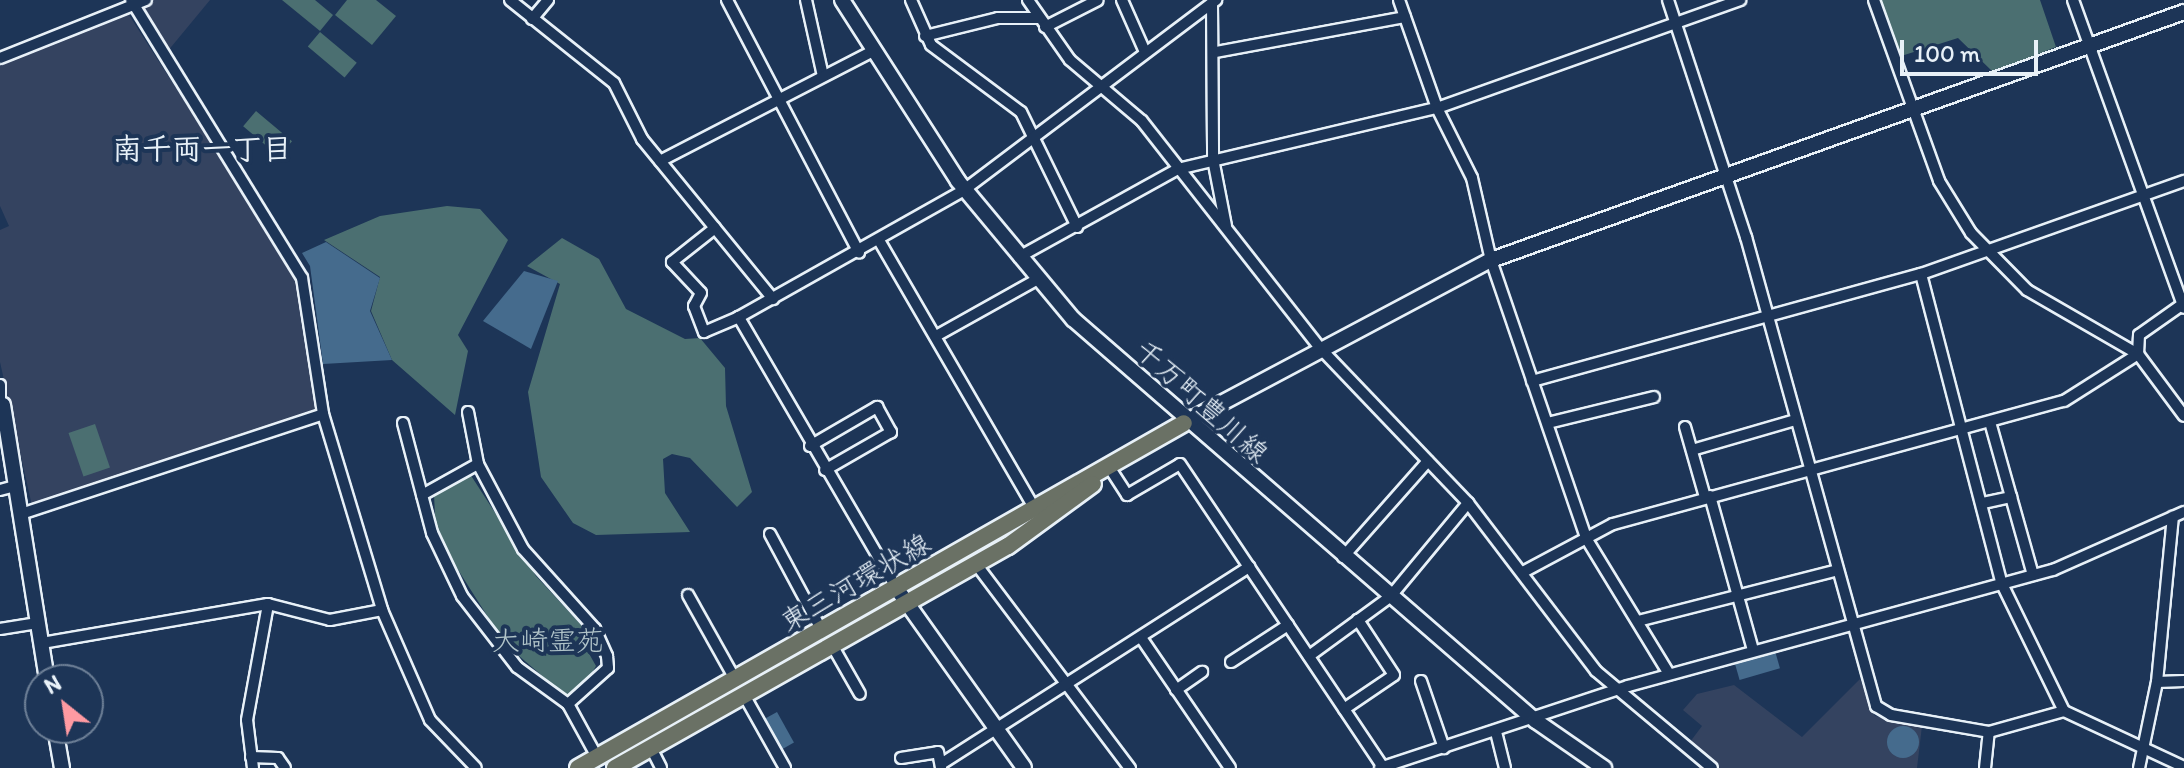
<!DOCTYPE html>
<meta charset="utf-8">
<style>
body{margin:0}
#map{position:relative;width:2184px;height:768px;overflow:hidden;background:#1d3557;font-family:Itim,"Klee One",sans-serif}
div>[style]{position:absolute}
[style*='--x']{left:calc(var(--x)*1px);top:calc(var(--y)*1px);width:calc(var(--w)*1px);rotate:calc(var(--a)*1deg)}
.built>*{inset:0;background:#344360}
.green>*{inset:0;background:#4b6f71;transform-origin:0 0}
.water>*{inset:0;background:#456b8d;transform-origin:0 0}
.round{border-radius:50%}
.roads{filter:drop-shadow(2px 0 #e8f1f8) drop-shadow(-2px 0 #e8f1f8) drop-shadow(0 2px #e8f1f8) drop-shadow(0 -2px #e8f1f8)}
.street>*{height:10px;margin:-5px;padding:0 5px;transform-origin:5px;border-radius:5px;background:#1d3557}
.secondary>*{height:14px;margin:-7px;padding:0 7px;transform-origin:7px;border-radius:7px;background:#1d3557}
.primary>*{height:16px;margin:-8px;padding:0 8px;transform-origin:8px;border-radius:8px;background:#6a7165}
span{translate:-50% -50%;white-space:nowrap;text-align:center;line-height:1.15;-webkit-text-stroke:8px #1d3557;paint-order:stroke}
.street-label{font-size:28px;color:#e8f1f8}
.park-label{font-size:28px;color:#b1c4c9}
.neighbourhood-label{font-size:30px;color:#e8f1f8;font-weight:700}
.north{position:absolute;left:24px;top:664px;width:80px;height:80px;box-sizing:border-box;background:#1d3557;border:2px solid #6e8097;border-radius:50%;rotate:330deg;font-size:22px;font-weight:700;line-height:32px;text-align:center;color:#e8f1f8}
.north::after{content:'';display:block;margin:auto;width:28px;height:36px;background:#ff9aa2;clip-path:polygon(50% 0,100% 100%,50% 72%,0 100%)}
.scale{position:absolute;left:1900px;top:40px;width:138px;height:36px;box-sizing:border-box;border:4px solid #e8f1f8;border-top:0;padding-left:10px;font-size:24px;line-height:28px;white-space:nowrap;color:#e8f1f8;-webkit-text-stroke:6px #1d3557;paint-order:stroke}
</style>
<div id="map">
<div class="built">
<i style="clip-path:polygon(151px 0,210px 0,167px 52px,141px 11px)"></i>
<i style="clip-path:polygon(129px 15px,295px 273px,319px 412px,32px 506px,0 362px,0 230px,9px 226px,0 206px,0 63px)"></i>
<i style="clip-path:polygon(1860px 679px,1875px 716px,1922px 726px,1917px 768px,1719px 768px,1690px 742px,1702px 726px,1683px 710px,1697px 694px,1734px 685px,1802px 737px)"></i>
</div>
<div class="green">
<i style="clip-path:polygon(282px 0,315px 0,333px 15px,320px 31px)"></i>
<i style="clip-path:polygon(347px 0,376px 0,396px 16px,372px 45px,335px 15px)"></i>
<i style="clip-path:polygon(1877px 0,2040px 0,2056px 47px,1993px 72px,1958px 38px,1898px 57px)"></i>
<i style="left:320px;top:32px;width:48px;height:19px;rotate:40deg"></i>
<i style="left:256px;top:111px;width:47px;height:20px;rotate:40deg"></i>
<i style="clip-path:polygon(447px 206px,480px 209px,508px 240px,458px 335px,468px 351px,455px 415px,392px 360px,371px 311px,380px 277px,324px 240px,380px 216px)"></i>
<i style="clip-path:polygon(562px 238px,599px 259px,626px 309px,685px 339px,700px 338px,725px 368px,726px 406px,752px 492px,737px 507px,690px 458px,672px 454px,663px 459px,665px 493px,690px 532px,596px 535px,573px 523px,541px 477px,528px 392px,560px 284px,527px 266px)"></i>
<i style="left:95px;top:424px;width:46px;height:28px;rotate:71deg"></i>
<i style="clip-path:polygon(470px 474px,536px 576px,598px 643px,587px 650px,596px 666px,589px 678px,568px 698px,505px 644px,436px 535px,434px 495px)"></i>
</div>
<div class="water">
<i style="clip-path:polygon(326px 242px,380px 278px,370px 311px,392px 360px,323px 364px,310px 266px,302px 253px)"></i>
<i style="clip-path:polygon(524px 271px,558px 281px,531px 349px,483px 321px)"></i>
<i style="left:1775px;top:651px;width:18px;height:42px;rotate:74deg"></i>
<i style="left:777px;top:712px;width:35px;height:15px;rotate:61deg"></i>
<i class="round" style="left:1887px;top:726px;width:32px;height:32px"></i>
</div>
<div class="roads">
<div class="street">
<i style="--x:131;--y:0;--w:326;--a:58.4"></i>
<i style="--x:302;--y:278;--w:138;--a:81.2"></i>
<i style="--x:323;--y:414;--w:205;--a:73.2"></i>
<i style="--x:382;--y:610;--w:120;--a:66.4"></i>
<i style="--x:430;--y:720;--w:66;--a:46.2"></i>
<i style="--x:510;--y:0;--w:133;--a:38.6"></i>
<i style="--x:614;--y:83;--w:63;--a:63.4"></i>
<i style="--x:642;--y:139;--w:207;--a:50.7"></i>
<i style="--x:727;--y:0;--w:285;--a:62.4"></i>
<i style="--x:806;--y:0;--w:78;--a:77.4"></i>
<i style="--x:911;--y:0;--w:49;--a:66"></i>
<i style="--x:931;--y:45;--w:112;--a:36.7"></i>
<i style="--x:1021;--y:112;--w:128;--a:64"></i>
<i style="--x:1028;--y:0;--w:73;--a:55"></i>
<i style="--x:1070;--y:60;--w:94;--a:40.3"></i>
<i style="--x:1142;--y:121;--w:290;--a:51.9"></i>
<i style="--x:1321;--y:349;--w:213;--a:46.3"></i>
<i style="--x:1468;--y:503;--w:211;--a:52.7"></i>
<i style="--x:1596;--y:671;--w:151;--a:39.9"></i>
<i style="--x:1122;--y:0;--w:57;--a:66.1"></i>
<i style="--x:1399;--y:0;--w:114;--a:70.6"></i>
<i style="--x:1437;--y:108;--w:78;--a:63.4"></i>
<i style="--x:1472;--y:178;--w:84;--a:77"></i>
<i style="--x:1491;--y:260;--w:294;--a:71.1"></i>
<i style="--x:1586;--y:538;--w:159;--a:58.6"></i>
<i style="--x:1668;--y:0;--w:250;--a:71.8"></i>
<i style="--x:1746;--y:237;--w:487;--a:74.5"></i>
<i style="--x:1876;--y:706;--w:17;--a:31"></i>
<i style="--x:1891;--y:715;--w:99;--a:9.8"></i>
<i style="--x:1989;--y:732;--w:78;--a:-15.6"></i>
<i style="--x:1874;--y:0;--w:192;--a:70.2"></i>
<i style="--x:1939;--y:181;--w:61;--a:58.4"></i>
<i style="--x:1971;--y:233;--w:80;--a:45.5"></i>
<i style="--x:2027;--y:290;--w:128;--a:30"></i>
<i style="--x:2138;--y:354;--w:77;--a:53.4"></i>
<i style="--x:2073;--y:0;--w:327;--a:70.2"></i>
<i style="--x:1212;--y:3;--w:156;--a:89.6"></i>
<i style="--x:1213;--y:159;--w:68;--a:79"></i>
<i style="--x:532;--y:19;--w:25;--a:-50"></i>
<i style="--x:1045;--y:27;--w:59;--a:-27"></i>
<i style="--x:925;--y:36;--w:75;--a:-13.9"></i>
<i style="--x:998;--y:18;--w:41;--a:0"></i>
<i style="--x:1216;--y:52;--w:192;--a:-10.5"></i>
<i style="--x:0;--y:58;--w:157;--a:-21.7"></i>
<i style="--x:660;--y:161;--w:237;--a:-27.3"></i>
<i style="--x:715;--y:228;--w:55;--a:141.7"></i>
<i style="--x:672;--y:262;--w:42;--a:46.9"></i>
<i style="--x:701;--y:293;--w:15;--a:118"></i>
<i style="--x:694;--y:306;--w:28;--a:69"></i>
<i style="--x:704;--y:332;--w:38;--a:-23"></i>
<i style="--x:880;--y:242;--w:307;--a:59.9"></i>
<i style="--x:1019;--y:257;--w:182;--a:-29"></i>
<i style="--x:1178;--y:169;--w:266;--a:-13.3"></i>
<i style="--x:1437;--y:108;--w:322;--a:-19.6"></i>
<i style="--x:1921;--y:274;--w:320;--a:75.4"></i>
<i style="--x:2002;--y:584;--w:141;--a:64"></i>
<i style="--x:2064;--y:711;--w:132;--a:25"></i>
<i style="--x:936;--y:336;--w:117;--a:-29.2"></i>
<i style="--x:2138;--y:354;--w:19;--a:-87"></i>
<i style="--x:2139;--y:335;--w:54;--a:-35.2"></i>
<i style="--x:1532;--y:381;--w:403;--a:-15.4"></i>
<i style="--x:1921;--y:274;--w:279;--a:-19.5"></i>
<i style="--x:0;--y:385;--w:20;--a:90"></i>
<i style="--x:468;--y:412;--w:53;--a:79.1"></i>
<i style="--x:478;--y:464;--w:96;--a:62.1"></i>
<i style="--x:523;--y:549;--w:108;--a:48"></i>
<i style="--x:595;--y:629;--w:30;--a:66"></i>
<i style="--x:607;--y:656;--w:12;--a:85"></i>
<i style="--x:608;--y:668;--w:54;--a:138"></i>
<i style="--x:1990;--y:422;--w:159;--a:74.3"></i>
<i style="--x:403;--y:423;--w:114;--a:75.2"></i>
<i style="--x:432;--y:533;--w:70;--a:64.5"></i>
<i style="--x:462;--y:596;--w:90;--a:52.2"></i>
<i style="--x:517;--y:667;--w:63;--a:36"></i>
<i style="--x:568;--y:704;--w:60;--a:61.3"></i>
<i style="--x:1548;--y:423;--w:109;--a:-13.8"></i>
<i style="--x:1685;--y:427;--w:73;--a:74.1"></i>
<i style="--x:810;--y:446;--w:78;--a:-30.2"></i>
<i style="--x:877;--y:407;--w:29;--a:61"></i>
<i style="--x:891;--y:432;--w:76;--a:150.1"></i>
<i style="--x:1692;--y:450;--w:104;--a:-16.2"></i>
<i style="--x:1111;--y:470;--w:30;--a:57"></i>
<i style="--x:1127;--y:495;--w:61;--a:-30.3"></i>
<i style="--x:1180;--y:464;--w:365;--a:56.2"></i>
<i style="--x:0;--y:490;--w:16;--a:-15"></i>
<i style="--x:422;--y:495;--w:64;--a:-29"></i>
<i style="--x:1710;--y:496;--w:160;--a:74.4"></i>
<i style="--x:1983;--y:503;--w:29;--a:-12"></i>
<i style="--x:21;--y:514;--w:318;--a:-18.3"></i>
<i style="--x:770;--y:534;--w:110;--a:61.8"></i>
<i style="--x:1343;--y:557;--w:128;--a:-48.5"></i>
<i style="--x:976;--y:564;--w:256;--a:53"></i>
<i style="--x:1523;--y:572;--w:102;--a:-28.1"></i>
<i style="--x:1613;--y:524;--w:467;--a:-15.3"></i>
<i style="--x:2064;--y:401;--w:88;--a:-32.4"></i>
<i style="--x:897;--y:589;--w:315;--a:-120.2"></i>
<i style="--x:739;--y:317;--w:258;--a:-29.4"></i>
<i style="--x:964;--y:190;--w:316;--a:-37"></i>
<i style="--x:688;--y:595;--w:96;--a:60.8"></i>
<i style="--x:1638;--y:621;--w:202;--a:-14.3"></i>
<i style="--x:0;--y:629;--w:38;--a:-9"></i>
<i style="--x:1142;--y:639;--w:156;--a:55.7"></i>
<i style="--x:42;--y:643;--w:229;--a:-9.8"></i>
<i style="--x:268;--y:604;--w:64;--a:14.5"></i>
<i style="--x:330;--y:620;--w:53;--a:-10.9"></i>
<i style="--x:832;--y:645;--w:56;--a:60.3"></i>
<i style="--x:1309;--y:656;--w:100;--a:-36.1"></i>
<i style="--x:1390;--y:597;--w:122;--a:-50.3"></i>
<i style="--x:1231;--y:662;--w:68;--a:-33"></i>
<i style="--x:1421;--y:681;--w:71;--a:71.1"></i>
<i style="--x:2157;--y:682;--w:27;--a:-2"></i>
<i style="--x:1176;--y:690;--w:32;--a:-35"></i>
<i style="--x:744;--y:695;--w:84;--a:60.7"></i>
<i style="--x:1344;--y:709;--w:60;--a:-34.2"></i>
<i style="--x:1394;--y:675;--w:66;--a:-123.2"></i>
<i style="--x:1496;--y:732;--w:37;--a:76"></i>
<i style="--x:651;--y:748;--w:22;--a:63"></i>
<i style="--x:251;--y:757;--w:27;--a:2"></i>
<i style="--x:278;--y:758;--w:12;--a:55"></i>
<i style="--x:901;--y:758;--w:37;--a:-9"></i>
<i style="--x:938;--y:752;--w:16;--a:79"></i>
<i style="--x:941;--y:764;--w:366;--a:-32.6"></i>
<i style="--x:253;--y:768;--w:48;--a:-97.1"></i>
<i style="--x:247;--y:720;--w:118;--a:-79.7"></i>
<i style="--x:1380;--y:768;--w:261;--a:-18.3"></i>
<i style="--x:1628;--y:686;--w:441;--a:-15.3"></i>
<i style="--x:2053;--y:570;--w:143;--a:-23.9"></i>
<i style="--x:1985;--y:768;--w:36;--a:-84"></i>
<i style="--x:2139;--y:768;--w:88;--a:-78.2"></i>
<i style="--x:2157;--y:682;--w:166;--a:-84.5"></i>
</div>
<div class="secondary">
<i style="--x:842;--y:0;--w:215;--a:57.3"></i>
<i style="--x:958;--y:181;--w:180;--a:50.2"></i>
<i style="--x:1073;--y:319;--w:613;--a:40.97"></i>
<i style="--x:1536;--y:721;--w:83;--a:34.7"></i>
<i style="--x:3;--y:405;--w:278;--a:80.9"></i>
<i style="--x:1184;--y:423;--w:348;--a:-28"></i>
<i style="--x:1491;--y:260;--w:736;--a:-19.69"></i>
<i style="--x:897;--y:589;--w:219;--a:54.6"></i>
<i style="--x:55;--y:728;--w:41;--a:80.1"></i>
</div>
<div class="primary">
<i style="--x:578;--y:768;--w:697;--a:-29.65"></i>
<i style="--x:615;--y:768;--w:451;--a:-29.5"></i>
<i style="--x:1008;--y:546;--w:105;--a:-36.1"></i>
</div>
</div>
<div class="street-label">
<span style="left:1202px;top:401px;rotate:42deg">千万町豊川線</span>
<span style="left:855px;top:582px;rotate:-30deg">東三河環状線</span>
</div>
<div class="park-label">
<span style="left:548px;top:640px">大崎霊苑</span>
</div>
<div class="neighbourhood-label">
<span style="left:202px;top:149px">南千両一丁目</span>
</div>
<div class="north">N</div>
<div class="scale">100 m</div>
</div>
